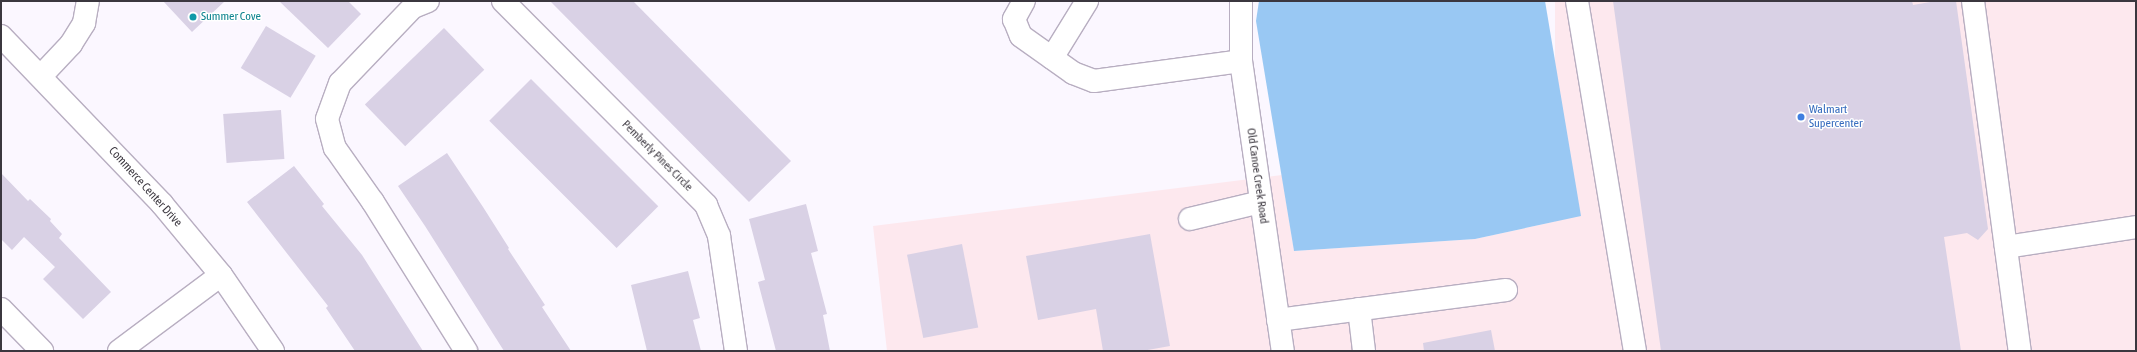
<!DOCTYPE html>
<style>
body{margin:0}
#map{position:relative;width:2137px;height:352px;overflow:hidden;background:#fbf7ff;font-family:"Asap Condensed",sans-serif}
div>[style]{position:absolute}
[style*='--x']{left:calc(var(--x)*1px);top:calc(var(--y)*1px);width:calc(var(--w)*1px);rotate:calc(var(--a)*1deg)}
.commercial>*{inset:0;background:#fde8ee;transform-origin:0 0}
.water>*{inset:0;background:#99c8f3}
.building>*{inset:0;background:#d9d1e5;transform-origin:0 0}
.roads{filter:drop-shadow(1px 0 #b8aec1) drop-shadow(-1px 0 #b8aec1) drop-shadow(0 1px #b8aec1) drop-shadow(0 -1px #b8aec1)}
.minor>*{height:22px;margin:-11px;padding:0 11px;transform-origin:11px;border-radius:11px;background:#fff}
.dots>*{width:11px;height:11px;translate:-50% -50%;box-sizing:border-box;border:2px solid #fff;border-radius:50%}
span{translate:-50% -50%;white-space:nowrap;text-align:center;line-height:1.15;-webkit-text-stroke:3px #fff;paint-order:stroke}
.culture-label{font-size:12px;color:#0d838f}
.left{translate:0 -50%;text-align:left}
.shop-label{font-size:12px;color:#366cbe}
.street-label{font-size:12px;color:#3b373f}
.frame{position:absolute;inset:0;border:2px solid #3b373f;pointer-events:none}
</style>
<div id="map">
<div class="commercial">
<i style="left:1555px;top:1px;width:581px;height:355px"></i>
<i style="clip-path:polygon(1282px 175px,1294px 251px,1475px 239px,1581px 216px,1604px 351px,887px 351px,873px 226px)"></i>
</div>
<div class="water">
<i style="clip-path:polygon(1259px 1px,1545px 1px,1581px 216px,1475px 239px,1294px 251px,1256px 21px)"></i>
</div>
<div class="building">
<i style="clip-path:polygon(163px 1px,225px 1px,192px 32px)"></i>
<i style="clip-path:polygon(279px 1px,348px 1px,361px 14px,328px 48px)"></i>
<i style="clip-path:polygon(550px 1px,633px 1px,791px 161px,749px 202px)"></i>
<i style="clip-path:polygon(1613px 1px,1912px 1px,1913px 5px,1936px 1px,1956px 1px,1988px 229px,1978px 240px,1967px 233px,1944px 237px,1961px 351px,1661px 351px)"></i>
<i style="left:266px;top:26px;width:58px;height:49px;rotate:31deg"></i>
<i style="left:444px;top:28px;width:58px;height:110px;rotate:46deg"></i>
<i style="left:531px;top:79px;width:180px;height:59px;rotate:45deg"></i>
<i style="left:281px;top:110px;width:49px;height:58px;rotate:86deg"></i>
<i style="clip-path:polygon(447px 153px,483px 207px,509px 248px,508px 249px,545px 305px,542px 307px,571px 351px,504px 351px,425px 226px,398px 186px)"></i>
<i style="clip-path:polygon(294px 166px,324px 204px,322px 206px,362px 255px,423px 351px,355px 351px,326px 308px,328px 306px,247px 202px)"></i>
<i style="clip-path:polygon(1px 173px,28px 201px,30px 199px,51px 219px,50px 221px,62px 234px,59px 238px,111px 292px,83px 319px,43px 279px,55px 267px,24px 237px,12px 250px,1px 239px)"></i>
<i style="clip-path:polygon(806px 204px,818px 251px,811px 253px,827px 314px,823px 315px,830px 351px,776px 351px,758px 282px,765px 280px,749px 219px)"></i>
<i style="clip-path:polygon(1150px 234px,1170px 346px,1142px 351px,1103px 351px,1096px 309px,1038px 320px,1026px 256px)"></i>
<i style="left:962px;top:244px;width:85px;height:56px;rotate:79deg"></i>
<i style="clip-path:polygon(688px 271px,700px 318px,693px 320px,701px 351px,647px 351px,631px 285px)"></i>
<i style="clip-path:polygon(1491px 330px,1495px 351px,1424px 351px,1423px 343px)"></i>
</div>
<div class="roads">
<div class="minor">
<i style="--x:428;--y:1;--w:16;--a:158"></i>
<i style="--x:413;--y:7;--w:105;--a:133.8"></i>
<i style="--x:340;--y:83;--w:38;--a:110"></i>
<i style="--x:327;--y:119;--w:30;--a:75"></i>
<i style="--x:335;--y:148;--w:66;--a:54.9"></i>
<i style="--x:373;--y:202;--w:176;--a:58"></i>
<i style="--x:503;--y:1;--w:288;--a:45.1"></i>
<i style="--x:706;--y:205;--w:34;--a:67"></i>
<i style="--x:719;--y:236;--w:116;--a:81.6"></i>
<i style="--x:1024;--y:1;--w:21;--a:119"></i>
<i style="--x:1014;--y:19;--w:18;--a:68"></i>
<i style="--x:1021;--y:36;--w:64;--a:35.4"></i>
<i style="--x:1073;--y:73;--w:22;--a:21"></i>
<i style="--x:1094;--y:81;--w:148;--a:-7.7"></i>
<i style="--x:1241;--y:1;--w:60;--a:90"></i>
<i style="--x:1241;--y:61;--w:293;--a:81.8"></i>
<i style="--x:1577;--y:1;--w:355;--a:80.6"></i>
<i style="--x:1973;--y:1;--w:353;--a:82.4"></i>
<i style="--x:1;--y:36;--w:233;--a:46.2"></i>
<i style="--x:162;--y:204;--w:92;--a:50.3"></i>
<i style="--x:221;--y:275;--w:92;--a:55.6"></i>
<i style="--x:1052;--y:58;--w:67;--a:-58.4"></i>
<i style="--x:41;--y:76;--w:44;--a:-46.8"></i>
<i style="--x:71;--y:44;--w:25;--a:-58"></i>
<i style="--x:84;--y:23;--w:22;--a:-80"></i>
<i style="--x:1190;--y:219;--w:73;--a:-13.5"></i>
<i style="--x:2006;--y:247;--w:132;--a:-8.7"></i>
<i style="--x:1;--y:309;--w:59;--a:45.7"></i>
<i style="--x:1359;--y:309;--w:42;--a:83.2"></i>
<i style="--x:1278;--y:320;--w:230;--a:-7.5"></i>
<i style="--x:119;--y:351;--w:127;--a:-36.7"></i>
</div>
</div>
<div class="dots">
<i style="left:193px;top:17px;background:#0f9aa8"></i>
<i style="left:1801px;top:117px;background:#3f7fe0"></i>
</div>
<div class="culture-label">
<span class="left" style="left:201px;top:17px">Summer Cove</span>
</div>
<div class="shop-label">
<span class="left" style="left:1809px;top:117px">Walmart<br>Supercenter</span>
</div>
<div class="street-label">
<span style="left:657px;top:156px;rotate:45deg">Pemberly Pines Circle</span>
<span style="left:1257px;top:176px;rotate:82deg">Old Canoe Creek Road</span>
<span style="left:145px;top:187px;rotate:48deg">Commerce Center Drive</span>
</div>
<div class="frame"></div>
</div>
